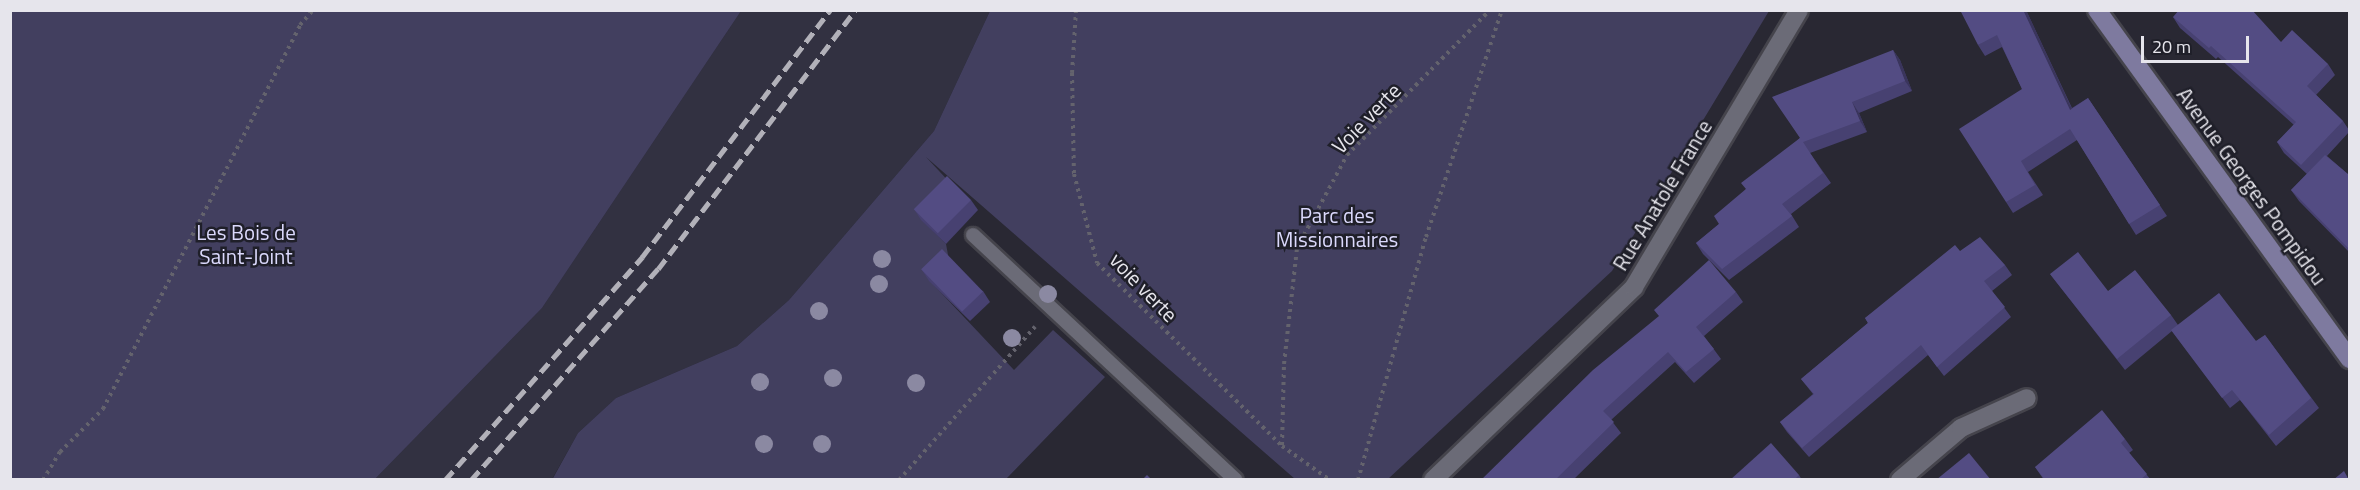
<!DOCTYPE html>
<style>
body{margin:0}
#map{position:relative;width:2360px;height:490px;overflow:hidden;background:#292833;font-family:"Titillium Web",sans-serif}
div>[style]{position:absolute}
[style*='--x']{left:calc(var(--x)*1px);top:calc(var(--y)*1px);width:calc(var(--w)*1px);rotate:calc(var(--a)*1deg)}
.built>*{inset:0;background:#323141}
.green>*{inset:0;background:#423f5f}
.path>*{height:4px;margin-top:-2px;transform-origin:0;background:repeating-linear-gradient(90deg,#64636d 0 3px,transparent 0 7.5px)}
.roads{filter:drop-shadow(2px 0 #45444c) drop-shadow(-2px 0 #45444c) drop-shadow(0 2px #45444c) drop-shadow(0 -2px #45444c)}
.lane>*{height:14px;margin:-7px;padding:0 7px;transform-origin:7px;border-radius:7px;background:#6b6b77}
.street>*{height:18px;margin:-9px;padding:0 9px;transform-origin:9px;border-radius:9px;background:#6b6b77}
.secondary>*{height:18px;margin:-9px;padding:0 9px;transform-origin:9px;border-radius:9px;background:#7e7a9f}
.rail>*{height:4.5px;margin-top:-2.25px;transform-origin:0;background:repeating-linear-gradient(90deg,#b2b1b9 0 12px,transparent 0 18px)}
.trees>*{width:18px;height:18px;margin:-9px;border-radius:50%;background:#8b89a2}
.wall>*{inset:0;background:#474171}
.shaded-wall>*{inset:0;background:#3a355c}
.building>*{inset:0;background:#534c83;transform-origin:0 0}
span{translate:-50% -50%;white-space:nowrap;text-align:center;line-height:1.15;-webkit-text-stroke:5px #1f1f29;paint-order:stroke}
.street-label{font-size:21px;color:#e6e5ec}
.park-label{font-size:21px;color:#dbd9fc}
.frame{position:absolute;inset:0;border:12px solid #e6e5ec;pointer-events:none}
.scale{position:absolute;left:2141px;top:36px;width:108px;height:27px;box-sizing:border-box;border:3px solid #e6e5ec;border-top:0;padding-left:8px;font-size:18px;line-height:21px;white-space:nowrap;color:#e6e5ec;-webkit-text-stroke:4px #1f1f29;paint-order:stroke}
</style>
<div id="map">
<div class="built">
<i style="clip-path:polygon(741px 11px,990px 11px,934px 131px,789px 300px,737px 346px,616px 398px,578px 433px,552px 479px,374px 480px,542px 308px)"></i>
</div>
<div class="green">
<i style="clip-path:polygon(10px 11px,11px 10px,741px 11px,542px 308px,374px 480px,11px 479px)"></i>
<i style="clip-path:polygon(990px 11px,1769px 11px,1612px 271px,1388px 479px,1295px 479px,926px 157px,954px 187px,922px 220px,946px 244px,949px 260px,930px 281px,1014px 370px,1053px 330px,1105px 377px,1006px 479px,552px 480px,578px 433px,616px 398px,737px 346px,789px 300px,934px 131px)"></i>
</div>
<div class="path">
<i style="--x:1076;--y:10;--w:63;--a:93.6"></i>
<i style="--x:1072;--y:73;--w:101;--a:88.9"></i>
<i style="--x:1074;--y:174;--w:92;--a:75.5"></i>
<i style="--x:1097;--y:263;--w:260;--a:44.7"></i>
<i style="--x:1282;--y:446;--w:59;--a:35.3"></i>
<i style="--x:1282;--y:445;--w:81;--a:-88.6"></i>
<i style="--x:1284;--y:364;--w:117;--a:-83.6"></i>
<i style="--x:1297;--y:248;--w:106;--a:-61.7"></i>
<i style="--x:1347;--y:155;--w:204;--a:-45.4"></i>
<i style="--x:43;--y:480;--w:33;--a:-59"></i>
<i style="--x:60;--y:452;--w:61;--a:-45"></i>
<i style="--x:103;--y:409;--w:432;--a:-62.8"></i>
<i style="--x:300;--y:25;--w:20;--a:-49"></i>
<i style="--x:899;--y:480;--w:205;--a:-48.4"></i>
<i style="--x:1358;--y:480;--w:252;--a:-74.4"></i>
<i style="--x:1426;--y:237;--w:239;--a:-71.5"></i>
</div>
<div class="roads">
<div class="lane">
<i style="--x:973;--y:235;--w:359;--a:43"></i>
</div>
<div class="street">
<i style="--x:1433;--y:480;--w:279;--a:-43.8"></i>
<i style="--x:1634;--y:287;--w:322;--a:-59.2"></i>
<i style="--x:1900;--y:480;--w:80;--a:-40.4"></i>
<i style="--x:1961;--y:428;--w:72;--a:-24.4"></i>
</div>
<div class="secondary">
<i style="--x:2097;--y:10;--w:431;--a:54.1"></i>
</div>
</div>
<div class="rail">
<i style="--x:445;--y:480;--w:298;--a:-48.5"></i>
<i style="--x:642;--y:257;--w:310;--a:-52.7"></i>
<i style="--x:471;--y:480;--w:282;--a:-48.5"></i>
<i style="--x:658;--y:269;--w:325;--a:-52.7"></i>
</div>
<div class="trees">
<i style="left:882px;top:259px"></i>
<i style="left:879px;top:284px"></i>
<i style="left:1048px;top:294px"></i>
<i style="left:819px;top:311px"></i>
<i style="left:1012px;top:338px"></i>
<i style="left:833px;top:378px"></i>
<i style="left:760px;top:382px"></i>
<i style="left:916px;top:383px"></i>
<i style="left:764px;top:444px"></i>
<i style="left:822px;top:444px"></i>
</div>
<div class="wall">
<i style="clip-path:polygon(2026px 10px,2072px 108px,2088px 98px,2167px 216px,2136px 235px,2077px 140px,2028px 172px,2043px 195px,2013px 213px,2006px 202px,2022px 89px,2002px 47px,1985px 56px,1978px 45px)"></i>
<i style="clip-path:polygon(2173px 17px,2281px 42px,2328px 64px,2335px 75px,2316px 95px,2343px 121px,2349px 130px,2349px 132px,2327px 156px,2349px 175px,2349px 252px,2299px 201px,2291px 190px,2307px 174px,2284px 153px,2277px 142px,2294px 125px,2218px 57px,2216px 59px,2180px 28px)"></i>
<i style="clip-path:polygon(1893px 50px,1900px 60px,1912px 91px,1859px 113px,1867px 132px,1810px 153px,1831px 183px,1791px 214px,1799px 227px,1729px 280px,1703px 254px,1696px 243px,1719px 224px,1746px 189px)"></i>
<i style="clip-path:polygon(971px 200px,978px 210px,946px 244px,921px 220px,914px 209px)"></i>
<i style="clip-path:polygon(1960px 251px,2005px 265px,2012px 275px,1992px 291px,2011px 317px,1944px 376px,1928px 355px,1809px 457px,1787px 432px,1780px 422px,1813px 394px,1801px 379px,1868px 323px,1865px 318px)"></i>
<i style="clip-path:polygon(922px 270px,983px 291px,990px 302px,970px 321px,929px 281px)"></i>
<i style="clip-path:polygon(2050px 274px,2108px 291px,2171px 315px,2178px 325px,2256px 341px,2265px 335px,2319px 408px,2276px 446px,2240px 400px,2230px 408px,2172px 331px,2125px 370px)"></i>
<i style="clip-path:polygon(1736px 292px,1743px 302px,1704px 336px,1721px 359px,1694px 383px,1675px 362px,1611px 420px,1621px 433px,1573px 480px,1481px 480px)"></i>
<i style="clip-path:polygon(2125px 439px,2133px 450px,2129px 453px,2151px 480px,2044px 480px,2035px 467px)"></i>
<i style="clip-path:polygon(1799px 475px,1802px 480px,1730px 480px)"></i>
</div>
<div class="shaded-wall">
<i style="clip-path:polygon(2023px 10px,2026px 10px,2077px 120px,2070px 110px)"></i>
<i style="clip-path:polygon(1893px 50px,1900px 60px,1912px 91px,1905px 81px)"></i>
<i style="clip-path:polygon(1852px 102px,1859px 113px,1867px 132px,1860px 121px)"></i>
</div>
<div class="building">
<i style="clip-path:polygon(1960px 10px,2023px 10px,2070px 110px,2088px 98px,2160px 205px,2129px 224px,2070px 129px,2021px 161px,2035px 185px,2006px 202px,1959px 129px,2022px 89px,1997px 35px,1978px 45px)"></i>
<i style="clip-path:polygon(2179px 10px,2252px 10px,2281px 42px,2292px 30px,2328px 64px,2307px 86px,2343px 121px,2301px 165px,2277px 142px,2296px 122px,2211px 46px,2209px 48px,2173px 17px)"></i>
<i style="clip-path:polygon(1893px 50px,1905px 81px,1852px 102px,1860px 121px,1803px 142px,1823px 173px,1782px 204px,1792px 216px,1722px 269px,1696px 243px,1719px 224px,1714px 216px,1746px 189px,1741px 183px,1800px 138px,1772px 97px)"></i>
<i style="clip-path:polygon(2325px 155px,2349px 175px,2349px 249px,2291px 190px)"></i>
<i style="left:947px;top:176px;width:34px;height:47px;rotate:45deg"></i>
<i style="clip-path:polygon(1980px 237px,2005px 265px,1984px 281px,2005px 307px,1937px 367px,1921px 345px,1802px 448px,1780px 422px,1814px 394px,1801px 379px,1868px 323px,1865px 318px,1955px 245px,1960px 251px)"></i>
<i style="left:942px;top:249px;width:59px;height:29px;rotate:46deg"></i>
<i style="clip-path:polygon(2078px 252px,2108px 291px,2135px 270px,2171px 315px,2117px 359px,2050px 274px)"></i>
<i style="clip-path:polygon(1709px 260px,1736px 292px,1696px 327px,1714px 349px,1686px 372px,1668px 352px,1603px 411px,1614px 422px,1555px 480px,1481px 480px,1593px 370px,1659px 316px,1654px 310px)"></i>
<i style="clip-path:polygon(2219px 293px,2256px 341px,2265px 335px,2311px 398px,2269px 435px,2232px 390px,2222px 398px,2171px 330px)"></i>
<i style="clip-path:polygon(2102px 410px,2125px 439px,2121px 443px,2147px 474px,2140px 480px,2045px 480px,2035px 467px)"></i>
<i style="clip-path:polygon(1771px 443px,1799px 475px,1794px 480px,1730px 480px)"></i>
<i style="clip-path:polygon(1969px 453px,1991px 480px,1936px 480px)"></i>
<i style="clip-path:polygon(2344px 471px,2349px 480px,2333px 480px)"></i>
<i style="clip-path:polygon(1147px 475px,1152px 480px,1142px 480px)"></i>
</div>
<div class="street-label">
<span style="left:1366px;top:118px;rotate:-46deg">Voie verte</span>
<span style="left:2252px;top:186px;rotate:54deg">Avenue Georges Pompidou</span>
<span style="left:1662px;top:195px;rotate:-59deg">Rue Anatole France</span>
<span style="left:1144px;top:287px;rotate:46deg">voie verte</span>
</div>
<div class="park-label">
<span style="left:1337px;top:227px">Parc des<br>Missionnaires</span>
<span style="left:246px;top:244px">Les Bois de<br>Saint-Joint</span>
</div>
<div class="frame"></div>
<div class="scale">20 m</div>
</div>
